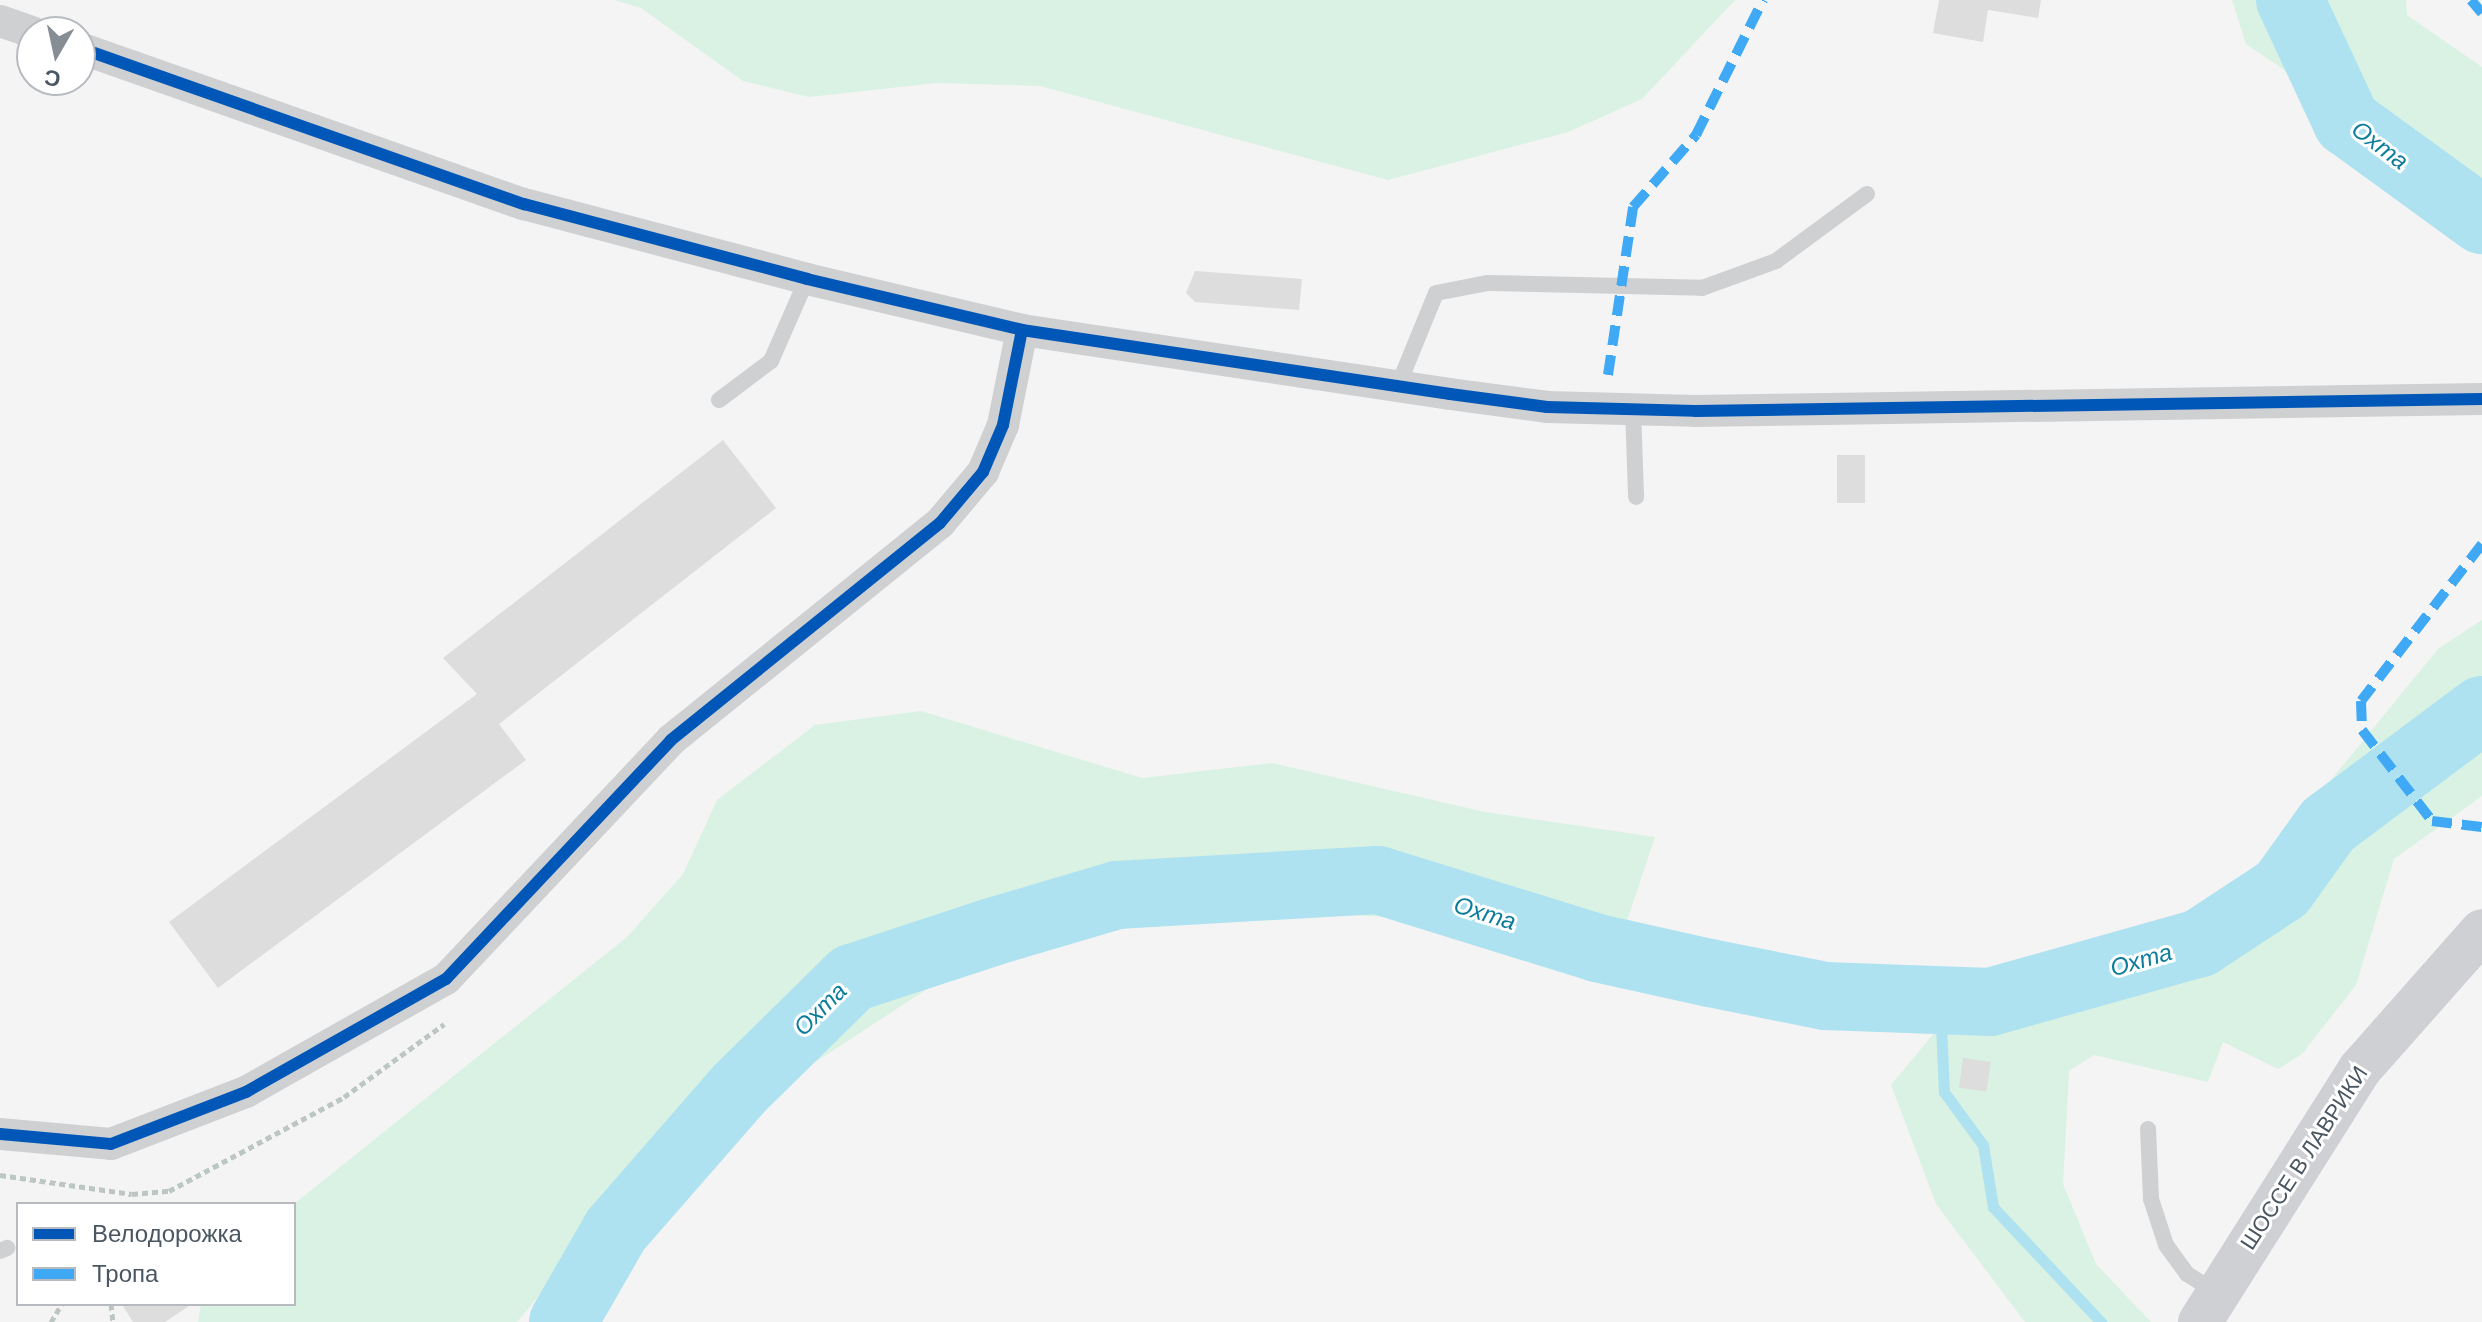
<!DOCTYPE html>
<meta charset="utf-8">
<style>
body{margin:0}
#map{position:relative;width:2482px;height:1322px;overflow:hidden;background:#f4f4f4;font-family:Helvetica,sans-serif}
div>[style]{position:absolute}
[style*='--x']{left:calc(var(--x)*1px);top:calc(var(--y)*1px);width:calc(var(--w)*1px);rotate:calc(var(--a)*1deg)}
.green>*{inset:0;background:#d9f2e3}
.stream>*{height:11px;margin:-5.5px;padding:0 5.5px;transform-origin:5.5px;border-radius:5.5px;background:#aee2f0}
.river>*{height:68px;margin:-34px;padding:0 34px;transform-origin:34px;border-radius:34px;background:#aee2f0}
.building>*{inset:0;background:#ddddde;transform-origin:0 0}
.path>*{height:5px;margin-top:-2.5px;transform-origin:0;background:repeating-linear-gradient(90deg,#bcc7c4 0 6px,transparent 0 10px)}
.lane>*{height:16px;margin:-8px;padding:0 8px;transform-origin:8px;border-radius:8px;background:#ced0d2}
.street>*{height:32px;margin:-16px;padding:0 16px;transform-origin:16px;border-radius:16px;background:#ced0d2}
.secondary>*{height:44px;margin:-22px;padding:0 22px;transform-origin:22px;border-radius:22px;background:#ced0d4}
.quiet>*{height:10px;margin-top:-5px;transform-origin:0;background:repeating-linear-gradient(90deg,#3fa9f5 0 20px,transparent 0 30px)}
.cycleway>*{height:12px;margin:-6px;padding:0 6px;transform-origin:6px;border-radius:6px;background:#0057b8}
span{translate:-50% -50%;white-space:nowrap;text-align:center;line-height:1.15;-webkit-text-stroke:6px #fff;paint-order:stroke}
.street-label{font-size:22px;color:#4a5661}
.water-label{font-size:24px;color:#0c7c9b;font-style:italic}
.legend{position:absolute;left:16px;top:1202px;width:280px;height:104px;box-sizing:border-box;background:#fff;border:2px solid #b7bbc0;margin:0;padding:10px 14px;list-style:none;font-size:24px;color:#4a5661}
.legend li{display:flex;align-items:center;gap:16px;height:40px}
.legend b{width:40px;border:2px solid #b7bbc0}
.north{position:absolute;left:16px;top:16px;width:80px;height:80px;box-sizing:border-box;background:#fff;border:2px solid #b7bbc0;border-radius:50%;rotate:189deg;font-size:22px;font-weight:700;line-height:32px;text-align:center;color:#4a5661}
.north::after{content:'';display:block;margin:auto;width:28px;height:36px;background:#868d94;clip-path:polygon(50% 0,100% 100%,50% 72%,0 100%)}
</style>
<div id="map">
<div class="green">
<i style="clip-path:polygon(614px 0,1735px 0,1642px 99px,1568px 132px,1388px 180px,1040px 86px,936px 83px,809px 97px,743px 81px,641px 8px)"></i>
<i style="clip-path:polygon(2232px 0,2406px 0,2407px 15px,2482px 67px,2482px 204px,2246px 44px)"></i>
<i style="clip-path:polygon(2482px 620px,2482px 796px,2394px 859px,2356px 985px,2302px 1054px,2278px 1069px,2223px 1042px,2208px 1082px,2094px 1055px,2069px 1071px,2063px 1184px,2096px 1264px,2151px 1322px,2025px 1322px,1936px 1204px,1891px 1085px,1988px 968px,2094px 958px,2210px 928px,2438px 649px)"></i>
<i style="clip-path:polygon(921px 711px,1142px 778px,1272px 763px,1485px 812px,1655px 837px,1625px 927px,1162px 907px,970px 961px,777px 1087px,573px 1255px,517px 1322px,198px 1322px,201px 1304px,294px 1304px,294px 1204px,627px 937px,683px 874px,717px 800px,815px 725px)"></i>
</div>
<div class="stream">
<i style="--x:1940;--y:1002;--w:90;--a:87.5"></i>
<i style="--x:1944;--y:1092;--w:66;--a:53.7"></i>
<i style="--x:1983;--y:1145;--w:63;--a:80.8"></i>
<i style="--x:1993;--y:1207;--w:158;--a:46.8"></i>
</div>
<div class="river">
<i style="--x:2290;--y:0;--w:135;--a:65"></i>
<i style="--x:2347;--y:122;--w:167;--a:36"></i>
<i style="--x:563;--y:1322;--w:106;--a:-60.1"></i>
<i style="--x:616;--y:1230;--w:186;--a:-48.9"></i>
<i style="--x:738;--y:1090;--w:160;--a:-44.5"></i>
<i style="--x:852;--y:978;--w:147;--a:-18.2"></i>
<i style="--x:992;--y:932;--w:130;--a:-16.5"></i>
<i style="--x:1117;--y:895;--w:261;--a:-3.3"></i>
<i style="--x:1378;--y:880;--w:229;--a:17.2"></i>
<i style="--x:1597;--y:948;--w:116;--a:12.5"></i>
<i style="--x:1710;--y:973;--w:117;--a:11.3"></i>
<i style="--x:1825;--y:996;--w:165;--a:2.1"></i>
<i style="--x:1990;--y:1002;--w:218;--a:-15.7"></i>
<i style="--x:2200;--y:943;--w:98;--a:-33.4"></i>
<i style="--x:2282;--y:889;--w:79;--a:-54.3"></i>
<i style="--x:2328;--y:825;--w:192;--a:-36.8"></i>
</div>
<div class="building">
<i style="clip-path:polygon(1939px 0,2041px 0,2038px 18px,1988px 10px,1983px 42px,1933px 33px)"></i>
<i style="clip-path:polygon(1195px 271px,1302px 279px,1299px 310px,1195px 302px,1186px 293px)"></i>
<i style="clip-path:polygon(723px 440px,776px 508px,499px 724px,526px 760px,218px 988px,169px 922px,477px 694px,443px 658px)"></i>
<i style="left:1837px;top:455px;width:28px;height:48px"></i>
<i style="left:1963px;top:1058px;width:28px;height:30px;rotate:8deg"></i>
<i style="clip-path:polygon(192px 1304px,165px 1322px,133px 1322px,123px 1306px)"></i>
</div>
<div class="path">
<i style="--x:0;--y:1175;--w:133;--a:8.2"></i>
<i style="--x:132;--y:1194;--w:37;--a:-5"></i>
<i style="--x:169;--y:1191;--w:199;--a:-28.2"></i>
<i style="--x:344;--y:1097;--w:124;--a:-36.1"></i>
<i style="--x:111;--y:1304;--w:18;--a:84"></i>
<i style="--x:51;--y:1322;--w:21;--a:-59"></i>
</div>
<div class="lane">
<i style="--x:1398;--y:386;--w:100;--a:-67.8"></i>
<i style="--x:1436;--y:293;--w:53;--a:-10.9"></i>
<i style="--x:1488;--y:283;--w:214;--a:1.3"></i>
<i style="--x:1702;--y:288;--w:79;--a:-20"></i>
<i style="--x:1776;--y:261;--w:113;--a:-36.4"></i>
<i style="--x:719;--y:400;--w:65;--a:-36.9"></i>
<i style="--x:771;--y:361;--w:90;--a:-66.3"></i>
<i style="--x:1633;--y:409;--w:88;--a:88"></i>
<i style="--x:2148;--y:1129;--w:70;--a:87.5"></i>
<i style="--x:2151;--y:1199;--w:48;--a:71.9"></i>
<i style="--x:2166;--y:1245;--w:36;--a:54"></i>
<i style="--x:2187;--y:1274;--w:34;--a:32"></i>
<i style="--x:0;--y:1251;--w:8;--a:-23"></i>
</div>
<div class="street">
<i style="--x:0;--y:21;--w:34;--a:19"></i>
<i style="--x:80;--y:48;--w:471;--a:19.4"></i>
<i style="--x:524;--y:204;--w:293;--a:14.8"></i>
<i style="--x:807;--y:279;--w:221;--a:13.3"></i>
<i style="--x:1022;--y:330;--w:433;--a:8.5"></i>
<i style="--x:1450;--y:394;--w:98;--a:7.6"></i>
<i style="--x:1547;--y:407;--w:148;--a:1.5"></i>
<i style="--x:1695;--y:411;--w:787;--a:-0.87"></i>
<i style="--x:0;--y:1134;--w:111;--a:5.1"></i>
<i style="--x:111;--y:1144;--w:145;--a:-21.1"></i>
<i style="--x:246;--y:1092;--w:230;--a:-29.5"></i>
<i style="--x:446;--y:979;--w:328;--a:-46.7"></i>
<i style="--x:671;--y:740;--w:346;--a:-38.9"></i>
<i style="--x:940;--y:523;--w:67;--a:-49.9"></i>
<i style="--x:983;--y:472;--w:51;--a:-66.9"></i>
<i style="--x:1003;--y:425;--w:97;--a:-78.7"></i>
</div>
<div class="secondary">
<i style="--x:2200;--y:1322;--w:299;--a:-57.7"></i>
<i style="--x:2360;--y:1069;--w:184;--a:-48.5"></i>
</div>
<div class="quiet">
<i style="--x:2471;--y:0;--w:17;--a:50"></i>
<i style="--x:1608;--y:375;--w:170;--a:-81.5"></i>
<i style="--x:1633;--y:207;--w:96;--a:-48.8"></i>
<i style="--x:1696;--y:135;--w:151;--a:-63.6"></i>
<i style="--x:2482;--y:544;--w:198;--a:127.6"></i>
<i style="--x:2361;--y:701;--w:29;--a:88"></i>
<i style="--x:2362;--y:730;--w:115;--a:52.4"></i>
<i style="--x:2432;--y:821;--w:50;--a:6.8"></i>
</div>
<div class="cycleway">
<i style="--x:80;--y:48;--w:471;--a:19.4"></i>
<i style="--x:524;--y:204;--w:293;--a:14.8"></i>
<i style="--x:807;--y:279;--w:221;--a:13.3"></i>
<i style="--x:1022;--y:330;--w:433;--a:8.5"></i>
<i style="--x:1450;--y:394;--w:98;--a:7.6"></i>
<i style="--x:1547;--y:407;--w:148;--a:1.5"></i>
<i style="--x:1695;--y:411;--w:787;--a:-0.87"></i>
<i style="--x:0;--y:1134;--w:111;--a:5.1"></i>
<i style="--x:111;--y:1144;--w:145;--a:-21.1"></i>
<i style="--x:246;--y:1092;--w:230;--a:-29.5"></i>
<i style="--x:446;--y:979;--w:328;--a:-46.7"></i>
<i style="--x:671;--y:740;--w:346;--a:-38.9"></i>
<i style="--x:940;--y:523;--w:67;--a:-49.9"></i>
<i style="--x:983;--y:472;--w:51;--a:-66.9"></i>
<i style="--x:1003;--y:425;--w:97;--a:-78.7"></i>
</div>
<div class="street-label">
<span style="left:2304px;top:1158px;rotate:-57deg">ШОССЕ В ЛАВРИКИ</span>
</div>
<div class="water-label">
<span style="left:2380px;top:145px;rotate:37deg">Охта</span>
<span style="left:1485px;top:913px;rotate:17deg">Охта</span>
<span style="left:2141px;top:960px;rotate:-16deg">Охта</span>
<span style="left:820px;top:1009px;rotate:-45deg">Охта</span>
</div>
<ul class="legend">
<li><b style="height:10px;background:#0057b8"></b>Велодорожка</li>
<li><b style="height:10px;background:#3fa9f5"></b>Тропа</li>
</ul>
<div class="north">С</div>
</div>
